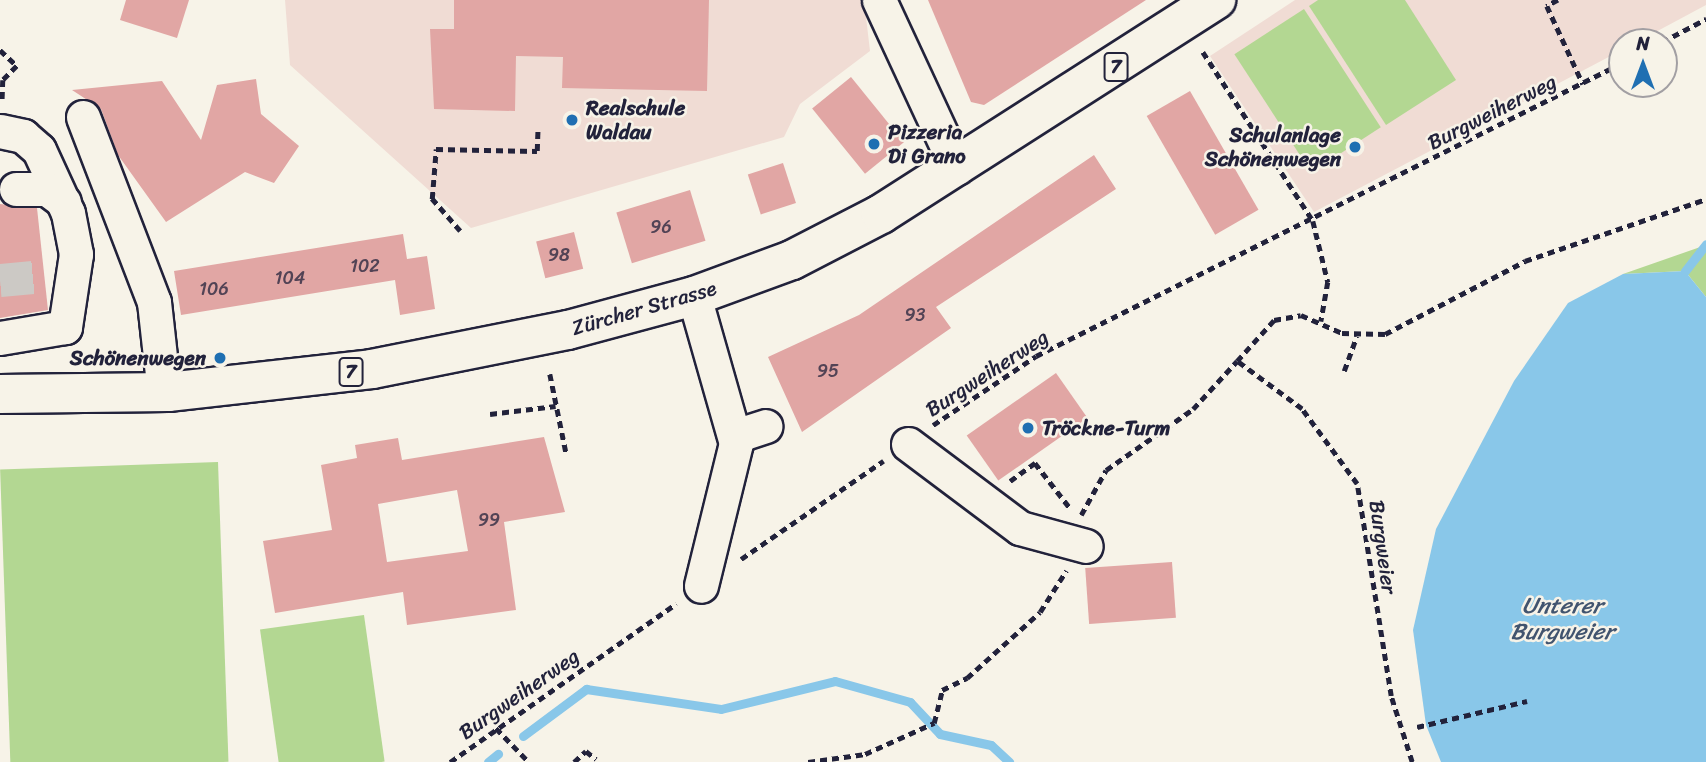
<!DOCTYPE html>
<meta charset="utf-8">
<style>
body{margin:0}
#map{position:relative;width:1706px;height:762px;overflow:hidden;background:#f7f3e8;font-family:Sriracha,sans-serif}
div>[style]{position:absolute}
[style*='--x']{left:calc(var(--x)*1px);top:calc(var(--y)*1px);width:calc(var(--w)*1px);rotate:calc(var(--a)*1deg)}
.built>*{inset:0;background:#f0dcd4}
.green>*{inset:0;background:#b3d792;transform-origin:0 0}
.water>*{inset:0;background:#89c7e9}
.stream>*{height:9px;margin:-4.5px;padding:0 4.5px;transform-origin:4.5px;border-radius:4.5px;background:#89c7e9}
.building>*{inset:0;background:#e1a6a4;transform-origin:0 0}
.minor-tunnel>*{height:33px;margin-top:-16.5px;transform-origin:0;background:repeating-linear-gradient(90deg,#ccc9c5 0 33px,transparent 0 50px)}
.path>*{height:4.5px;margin-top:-2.25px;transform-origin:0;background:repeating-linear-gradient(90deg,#22223b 0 7px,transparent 0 12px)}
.roads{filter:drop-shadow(2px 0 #22223b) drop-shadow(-2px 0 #22223b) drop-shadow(0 2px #22223b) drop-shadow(0 -2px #22223b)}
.minor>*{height:33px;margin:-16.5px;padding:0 16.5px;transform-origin:16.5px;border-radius:16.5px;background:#f7f3e8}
.major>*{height:38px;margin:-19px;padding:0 19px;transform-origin:19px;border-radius:19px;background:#f7f3e8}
.dots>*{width:19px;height:19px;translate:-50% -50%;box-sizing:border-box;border:4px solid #f7f3e8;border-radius:50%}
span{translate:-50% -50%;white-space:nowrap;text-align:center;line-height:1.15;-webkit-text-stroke:5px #f7f3e8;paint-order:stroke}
.number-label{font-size:18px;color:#524355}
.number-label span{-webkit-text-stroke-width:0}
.shield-label span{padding:2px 5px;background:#f7f3e8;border:2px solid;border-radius:5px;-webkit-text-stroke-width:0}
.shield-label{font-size:19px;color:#22223b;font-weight:700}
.poi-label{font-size:21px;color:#22223b;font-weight:700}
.left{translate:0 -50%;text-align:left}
.right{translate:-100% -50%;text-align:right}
.street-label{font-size:21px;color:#22223b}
.water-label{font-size:23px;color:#41546f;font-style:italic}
.north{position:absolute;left:1608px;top:28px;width:70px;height:70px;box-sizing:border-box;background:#f7f3e8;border:2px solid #a29fa3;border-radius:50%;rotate:0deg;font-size:19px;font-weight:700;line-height:28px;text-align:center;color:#22223b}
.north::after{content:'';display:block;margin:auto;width:24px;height:32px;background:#1f6fb2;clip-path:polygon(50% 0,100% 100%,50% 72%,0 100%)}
</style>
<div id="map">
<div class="built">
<i style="clip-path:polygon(285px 0,864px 0,870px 51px,800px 104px,784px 137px,471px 228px,290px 65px)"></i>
<i style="clip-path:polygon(1295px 0,1706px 0,1706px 5px,1637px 42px,1622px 42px,1622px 50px,1314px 212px,1210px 56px)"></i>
</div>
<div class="green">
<i style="clip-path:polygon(1318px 0,1405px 0,1456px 80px,1386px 125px,1309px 6px)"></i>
<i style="left:1304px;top:9px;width:141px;height:83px;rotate:57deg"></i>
<i style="clip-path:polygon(1706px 245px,1706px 297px,1685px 271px,1623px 274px)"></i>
<i style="left:218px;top:462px;width:300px;height:218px;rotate:88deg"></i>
<i style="left:364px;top:615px;width:148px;height:105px;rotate:82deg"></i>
</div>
<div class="water">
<i style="clip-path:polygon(1685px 271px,1706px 297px,1706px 762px,1441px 762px,1426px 725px,1413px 630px,1436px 529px,1514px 381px,1568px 303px,1623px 274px)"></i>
</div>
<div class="stream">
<i style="--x:1685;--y:271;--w:34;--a:-52"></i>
<i style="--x:523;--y:736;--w:79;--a:-36.7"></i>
<i style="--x:586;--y:689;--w:136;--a:8.4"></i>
<i style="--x:721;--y:709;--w:117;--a:-13.8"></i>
<i style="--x:835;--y:681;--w:78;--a:15.6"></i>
<i style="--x:910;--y:702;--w:44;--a:46.8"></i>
<i style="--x:940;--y:734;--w:52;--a:12.2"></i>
<i style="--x:991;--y:745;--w:25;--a:43"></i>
<i style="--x:488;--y:762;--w:13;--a:-39"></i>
</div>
<div class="building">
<i style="clip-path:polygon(126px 0,189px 0,177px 38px,120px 20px)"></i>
<i style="clip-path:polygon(454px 0,709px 0,707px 91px,562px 88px,563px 57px,516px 56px,515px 111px,434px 109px,430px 29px,454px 29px)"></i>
<i style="clip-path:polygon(928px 0,1146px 0,984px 105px,971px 102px)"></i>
<i style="left:851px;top:77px;width:84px;height:50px;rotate:51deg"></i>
<i style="clip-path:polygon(256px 79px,261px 114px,299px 146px,274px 183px,245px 172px,166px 222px,118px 155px,101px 109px,72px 90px,162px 81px,201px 140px,217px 85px)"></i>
<i style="left:1190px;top:91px;width:137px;height:50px;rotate:60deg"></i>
<i style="clip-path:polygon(1094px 155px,1116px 189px,936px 307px,951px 328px,802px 432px,768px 357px,859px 315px)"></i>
<i style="left:783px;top:163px;width:42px;height:37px;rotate:72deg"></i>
<i style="left:690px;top:190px;width:53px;height:77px;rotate:73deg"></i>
<i style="clip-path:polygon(0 204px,37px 208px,48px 310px,0 318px)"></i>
<i style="left:574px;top:232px;width:38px;height:39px;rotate:76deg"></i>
<i style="clip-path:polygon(403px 234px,407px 259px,427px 256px,435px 309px,400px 315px,395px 280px,181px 315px,174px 271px)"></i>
<i style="left:1056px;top:373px;width:55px;height:109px;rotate:55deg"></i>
<i style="clip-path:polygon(evenodd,544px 437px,565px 512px,504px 522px,516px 610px,407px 625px,403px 592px,275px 613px,263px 541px,332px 530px,321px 465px,357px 458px,355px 445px,398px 438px,402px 460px,544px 437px,457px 490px,468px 551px,387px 562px,378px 504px,457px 490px)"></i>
<i style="left:1172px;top:562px;width:56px;height:87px;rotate:86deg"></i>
</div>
<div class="minor-tunnel">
<i style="--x:0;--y:280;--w:44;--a:-5.2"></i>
</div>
<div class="path">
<i style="--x:1558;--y:0;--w:13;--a:151"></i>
<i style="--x:1547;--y:6;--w:86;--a:65.2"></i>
<i style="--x:1662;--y:42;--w:50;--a:-27.6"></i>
<i style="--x:0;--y:50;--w:23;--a:43"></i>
<i style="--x:17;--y:66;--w:20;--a:135"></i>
<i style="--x:3;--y:80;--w:23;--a:92"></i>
<i style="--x:1203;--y:52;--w:202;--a:56.9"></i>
<i style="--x:1313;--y:221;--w:63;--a:76.2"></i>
<i style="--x:1328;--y:282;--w:40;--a:100"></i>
<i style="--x:460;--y:231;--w:43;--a:-131.2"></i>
<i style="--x:432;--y:199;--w:50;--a:-85.4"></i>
<i style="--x:436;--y:149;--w:101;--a:1.1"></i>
<i style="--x:537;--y:151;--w:24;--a:-88"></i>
<i style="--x:1344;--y:371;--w:37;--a:-70"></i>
<i style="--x:550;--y:374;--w:80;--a:78.4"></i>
<i style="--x:490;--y:414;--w:66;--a:-6.9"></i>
<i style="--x:933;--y:425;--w:124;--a:-33.8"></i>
<i style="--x:1036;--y:356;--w:655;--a:-26.57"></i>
<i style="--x:1010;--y:481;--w:31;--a:-36"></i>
<i style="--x:1035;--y:463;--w:57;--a:52.1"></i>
<i style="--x:1081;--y:515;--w:51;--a:-60.9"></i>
<i style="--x:1106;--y:470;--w:106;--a:-35"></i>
<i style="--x:1193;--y:409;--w:65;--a:-47.5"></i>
<i style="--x:741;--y:559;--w:173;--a:-34.6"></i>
<i style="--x:1417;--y:727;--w:113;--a:-13.3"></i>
<i style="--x:496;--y:728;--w:47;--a:45.9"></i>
<i style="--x:450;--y:762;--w:276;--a:-35"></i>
<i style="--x:574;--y:762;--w:16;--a:-43"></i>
<i style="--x:586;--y:751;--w:13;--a:39"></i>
<i style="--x:808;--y:762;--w:58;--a:-8"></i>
<i style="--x:865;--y:754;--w:76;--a:-24.2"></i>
<i style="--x:934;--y:723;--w:34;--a:-76"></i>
<i style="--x:942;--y:690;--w:28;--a:-26"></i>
<i style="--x:967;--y:678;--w:98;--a:-42.1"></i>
<i style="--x:1040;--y:612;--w:49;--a:-57.6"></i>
<i style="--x:1412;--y:762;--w:69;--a:-107.7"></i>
<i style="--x:1391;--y:696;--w:215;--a:-99.1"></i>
<i style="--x:1357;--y:484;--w:93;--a:-126.3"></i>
<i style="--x:1302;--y:409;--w:81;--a:-143.6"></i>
<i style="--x:1237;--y:361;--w:55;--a:-47.9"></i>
<i style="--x:1274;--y:320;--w:27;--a:-10"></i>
<i style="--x:1301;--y:315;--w:45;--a:23.7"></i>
<i style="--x:1342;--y:333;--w:43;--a:1.3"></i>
<i style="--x:1385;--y:334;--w:158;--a:-27.5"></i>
<i style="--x:1525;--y:261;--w:191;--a:-18.9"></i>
</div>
<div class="roads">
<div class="minor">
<i style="--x:879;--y:0;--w:185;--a:65.1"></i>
<i style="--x:83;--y:117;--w:198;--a:69"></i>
<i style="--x:154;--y:302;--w:91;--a:83.7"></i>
<i style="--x:0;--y:131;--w:24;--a:12"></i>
<i style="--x:23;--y:136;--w:21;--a:41"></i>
<i style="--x:39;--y:150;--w:69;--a:65.3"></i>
<i style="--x:68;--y:213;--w:42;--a:79"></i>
<i style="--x:76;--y:254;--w:74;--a:98.6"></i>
<i style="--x:65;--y:327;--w:66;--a:170.4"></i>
<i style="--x:16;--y:189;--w:31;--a:0"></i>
<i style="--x:47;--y:189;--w:21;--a:37"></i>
<i style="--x:694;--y:296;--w:153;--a:74.1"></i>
<i style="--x:736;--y:443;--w:147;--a:103.8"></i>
<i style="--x:735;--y:436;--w:32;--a:-18"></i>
<i style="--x:908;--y:444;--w:140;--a:36.9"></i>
<i style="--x:1020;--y:528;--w:68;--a:15.3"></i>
</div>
<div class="major">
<i style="--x:0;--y:394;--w:168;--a:-0.7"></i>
<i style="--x:168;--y:392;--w:205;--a:-6.4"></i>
<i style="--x:372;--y:369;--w:200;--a:-11.3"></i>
<i style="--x:568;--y:330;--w:131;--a:-15.1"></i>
<i style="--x:694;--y:296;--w:104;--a:-20.2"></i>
<i style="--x:792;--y:260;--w:100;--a:-27.3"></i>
<i style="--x:881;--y:214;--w:398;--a:-32.6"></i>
</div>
</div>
<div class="dots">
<i style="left:572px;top:120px;background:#1f6fb2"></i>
<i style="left:874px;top:144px;background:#1f6fb2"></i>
<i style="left:1355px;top:147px;background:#1f6fb2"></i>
<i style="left:220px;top:358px;background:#1f6fb2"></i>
<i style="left:1028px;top:428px;background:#1f6fb2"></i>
</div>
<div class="number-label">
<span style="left:661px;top:227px">96</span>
<span style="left:559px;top:255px">98</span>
<span style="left:365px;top:266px">102</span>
<span style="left:290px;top:278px">104</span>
<span style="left:214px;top:289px">106</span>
<span style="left:915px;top:315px">93</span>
<span style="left:828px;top:371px">95</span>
<span style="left:489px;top:520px">99</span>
</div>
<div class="shield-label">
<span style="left:1116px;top:67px">7</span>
<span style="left:351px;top:372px">7</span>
</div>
<div class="poi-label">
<span class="left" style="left:586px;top:120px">Realschule<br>Waldau</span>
<span class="left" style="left:888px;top:144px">Pizzeria<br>Di Grano</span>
<span class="right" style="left:1341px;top:147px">Schulanlage<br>Schönenwegen</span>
<span class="right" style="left:206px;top:358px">Schönenwegen</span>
<span class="left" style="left:1042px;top:428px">Tröckne-Turm</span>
</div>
<div class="street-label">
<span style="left:1492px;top:112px;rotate:-27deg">Burgweiherweg</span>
<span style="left:644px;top:308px;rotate:-16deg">Zürcher Strasse</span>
<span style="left:987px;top:373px;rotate:-33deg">Burgweiherweg</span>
<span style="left:1383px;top:547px;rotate:82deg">Burgweier</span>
<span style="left:519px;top:694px;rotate:-35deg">Burgweiherweg</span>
</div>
<div class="water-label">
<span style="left:1562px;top:619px">Unterer<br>Burgweier</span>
</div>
<div class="north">N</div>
</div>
